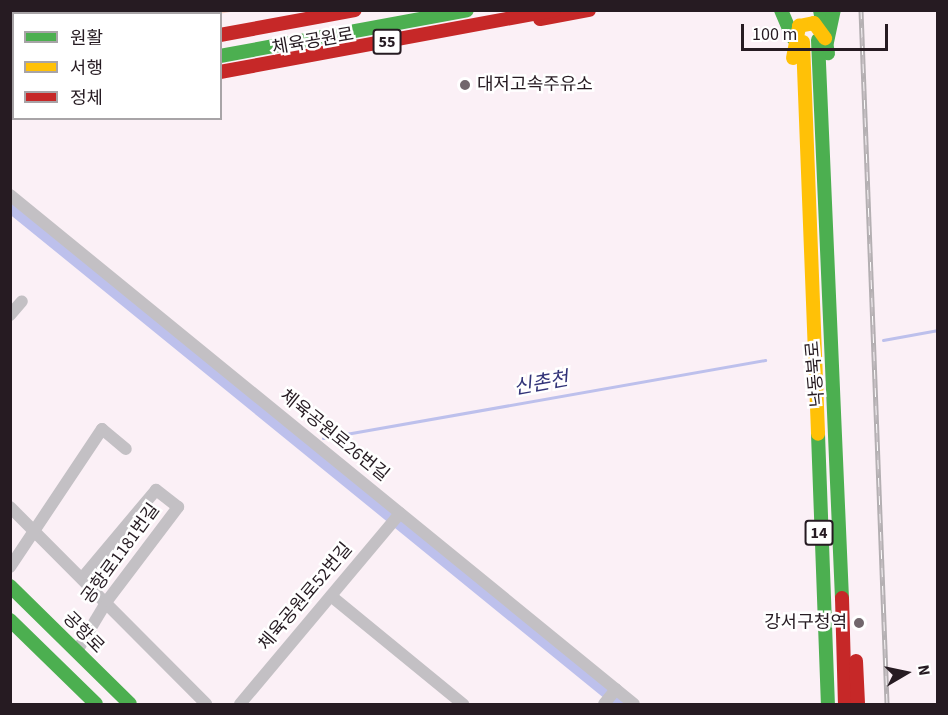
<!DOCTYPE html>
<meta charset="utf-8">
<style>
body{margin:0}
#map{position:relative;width:948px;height:715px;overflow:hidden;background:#fbf0f6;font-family:"Source Sans 3","Noto Sans KR",sans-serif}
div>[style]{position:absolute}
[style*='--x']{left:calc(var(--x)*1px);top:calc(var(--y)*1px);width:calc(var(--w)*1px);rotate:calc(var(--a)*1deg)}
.green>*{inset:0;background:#f3d1c7}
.stream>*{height:3px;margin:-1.5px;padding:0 1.5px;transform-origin:1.5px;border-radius:1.5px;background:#bdc0ec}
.canal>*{height:10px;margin:-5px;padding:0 5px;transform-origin:5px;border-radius:5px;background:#bdc0ec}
.street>*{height:12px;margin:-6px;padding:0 6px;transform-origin:6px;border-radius:6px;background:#c3c0c4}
.fast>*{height:14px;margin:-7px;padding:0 7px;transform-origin:7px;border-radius:7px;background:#4caf50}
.slow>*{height:14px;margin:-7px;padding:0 7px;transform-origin:7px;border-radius:7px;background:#ffc107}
.jam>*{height:14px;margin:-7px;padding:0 7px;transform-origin:7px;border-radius:7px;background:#c62828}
.rail>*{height:5px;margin-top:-2.5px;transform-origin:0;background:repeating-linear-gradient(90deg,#fff 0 9px,#b4afb2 0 18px);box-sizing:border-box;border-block:2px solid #b4afb2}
.dots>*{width:16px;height:16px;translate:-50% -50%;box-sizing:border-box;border:3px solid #fff;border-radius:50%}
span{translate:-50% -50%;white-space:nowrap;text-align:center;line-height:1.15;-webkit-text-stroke:5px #fff;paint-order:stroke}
.shield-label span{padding:2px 4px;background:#fff;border:2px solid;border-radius:4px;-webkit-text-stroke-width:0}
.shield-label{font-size:16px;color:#261b22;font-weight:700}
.street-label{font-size:18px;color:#261b22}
.poi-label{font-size:18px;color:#261b22}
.left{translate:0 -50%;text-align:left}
.right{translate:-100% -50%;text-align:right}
.water-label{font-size:20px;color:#323479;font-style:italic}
.frame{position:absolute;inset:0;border:12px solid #261b22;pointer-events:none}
.legend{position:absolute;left:12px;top:12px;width:210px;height:108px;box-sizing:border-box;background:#fff;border:2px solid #a8a4a7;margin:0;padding:8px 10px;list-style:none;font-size:18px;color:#261b22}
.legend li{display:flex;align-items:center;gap:12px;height:30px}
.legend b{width:30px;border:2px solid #a8a4a7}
.north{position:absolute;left:876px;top:643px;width:60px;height:60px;-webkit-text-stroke:4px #fff;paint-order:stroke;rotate:81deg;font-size:16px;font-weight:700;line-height:24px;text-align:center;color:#261b22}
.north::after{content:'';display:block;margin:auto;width:21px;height:27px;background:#261b22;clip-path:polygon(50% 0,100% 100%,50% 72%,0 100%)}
.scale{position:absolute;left:741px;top:24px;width:147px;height:27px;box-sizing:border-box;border:3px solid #261b22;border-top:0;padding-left:8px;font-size:18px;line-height:21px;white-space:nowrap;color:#261b22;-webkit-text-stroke:4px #fff;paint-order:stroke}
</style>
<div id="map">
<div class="green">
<i style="clip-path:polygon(133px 11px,133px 10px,236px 11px,219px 14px)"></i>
</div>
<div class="stream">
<i style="--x:883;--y:340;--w:56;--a:-10.3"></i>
<i style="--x:323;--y:438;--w:449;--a:-10"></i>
<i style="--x:298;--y:443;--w:7;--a:-16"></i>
</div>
<div class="canal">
<i style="--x:10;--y:208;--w:785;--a:39.16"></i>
</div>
<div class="street">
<i style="--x:10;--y:195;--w:805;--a:39.2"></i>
<i style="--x:10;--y:315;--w:18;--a:-49"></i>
<i style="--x:10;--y:507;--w:278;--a:45.1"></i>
<i style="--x:10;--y:567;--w:166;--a:-56.3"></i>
<i style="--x:102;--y:429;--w:31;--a:40"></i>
<i style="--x:331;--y:596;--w:171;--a:39.3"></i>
<i style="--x:77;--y:651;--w:58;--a:-59"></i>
<i style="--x:107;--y:601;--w:118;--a:-52.9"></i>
<i style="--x:178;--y:507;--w:28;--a:-142"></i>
<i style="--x:156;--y:490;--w:114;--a:130"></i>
<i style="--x:240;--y:704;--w:249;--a:-50"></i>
<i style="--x:604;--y:704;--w:19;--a:-51"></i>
</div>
<div class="fast">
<i style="--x:781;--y:10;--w:30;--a:67"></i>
<i style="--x:820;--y:10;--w:44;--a:79.5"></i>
<i style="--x:818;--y:40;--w:559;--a:87.54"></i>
<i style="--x:827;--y:42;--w:33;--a:-78"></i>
<i style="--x:220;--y:56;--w:251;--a:-10.5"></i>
<i style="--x:818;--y:434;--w:270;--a:87.9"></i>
<i style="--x:10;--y:586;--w:168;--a:44.5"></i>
<i style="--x:10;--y:620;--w:120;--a:44.3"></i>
</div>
<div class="slow">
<i style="--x:803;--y:42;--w:392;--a:87.8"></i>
<i style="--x:793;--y:58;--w:33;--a:-79"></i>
<i style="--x:799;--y:26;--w:15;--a:-11"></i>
<i style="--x:814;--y:23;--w:19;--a:54"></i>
<i style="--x:10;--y:111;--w:4;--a:-14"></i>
</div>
<div class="jam">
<i style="--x:540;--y:19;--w:50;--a:-10.4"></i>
<i style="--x:220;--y:35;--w:137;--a:-10.5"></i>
<i style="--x:220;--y:72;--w:340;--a:-10.5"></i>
<i style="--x:10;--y:74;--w:4;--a:0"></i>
<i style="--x:10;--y:95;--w:4;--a:-14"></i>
<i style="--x:842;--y:598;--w:106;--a:88.4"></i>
<i style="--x:856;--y:661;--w:43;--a:87.3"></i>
</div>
<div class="rail">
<i style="--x:861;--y:10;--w:694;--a:87.85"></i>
</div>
<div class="dots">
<i style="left:465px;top:85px;background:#71666c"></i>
<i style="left:859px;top:623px;background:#71666c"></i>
</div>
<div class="shield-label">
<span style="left:387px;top:42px">55</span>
<span style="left:819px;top:533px">14</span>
</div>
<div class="street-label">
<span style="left:313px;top:42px;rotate:-10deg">체육공원로</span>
<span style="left:816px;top:374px;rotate:-95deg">낙동북로</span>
<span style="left:334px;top:436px;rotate:39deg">체육공원로26번길</span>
<span style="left:121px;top:554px;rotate:-54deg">공항로1181번길</span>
<span style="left:306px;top:597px;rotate:-50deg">체육공원로52번길</span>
<span style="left:83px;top:633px;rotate:45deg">공항로</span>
</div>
<div class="poi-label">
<span class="left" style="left:477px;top:85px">대저고속주유소</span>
<span class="right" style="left:847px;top:623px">강서구청역</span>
</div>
<div class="water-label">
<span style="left:541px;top:384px;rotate:-10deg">신촌천</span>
</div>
<div class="frame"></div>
<ul class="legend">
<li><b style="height:8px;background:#4caf50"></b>원활</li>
<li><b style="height:8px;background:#ffc107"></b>서행</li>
<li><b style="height:8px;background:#c62828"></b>정체</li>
</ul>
<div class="north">N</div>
<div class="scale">100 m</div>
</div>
